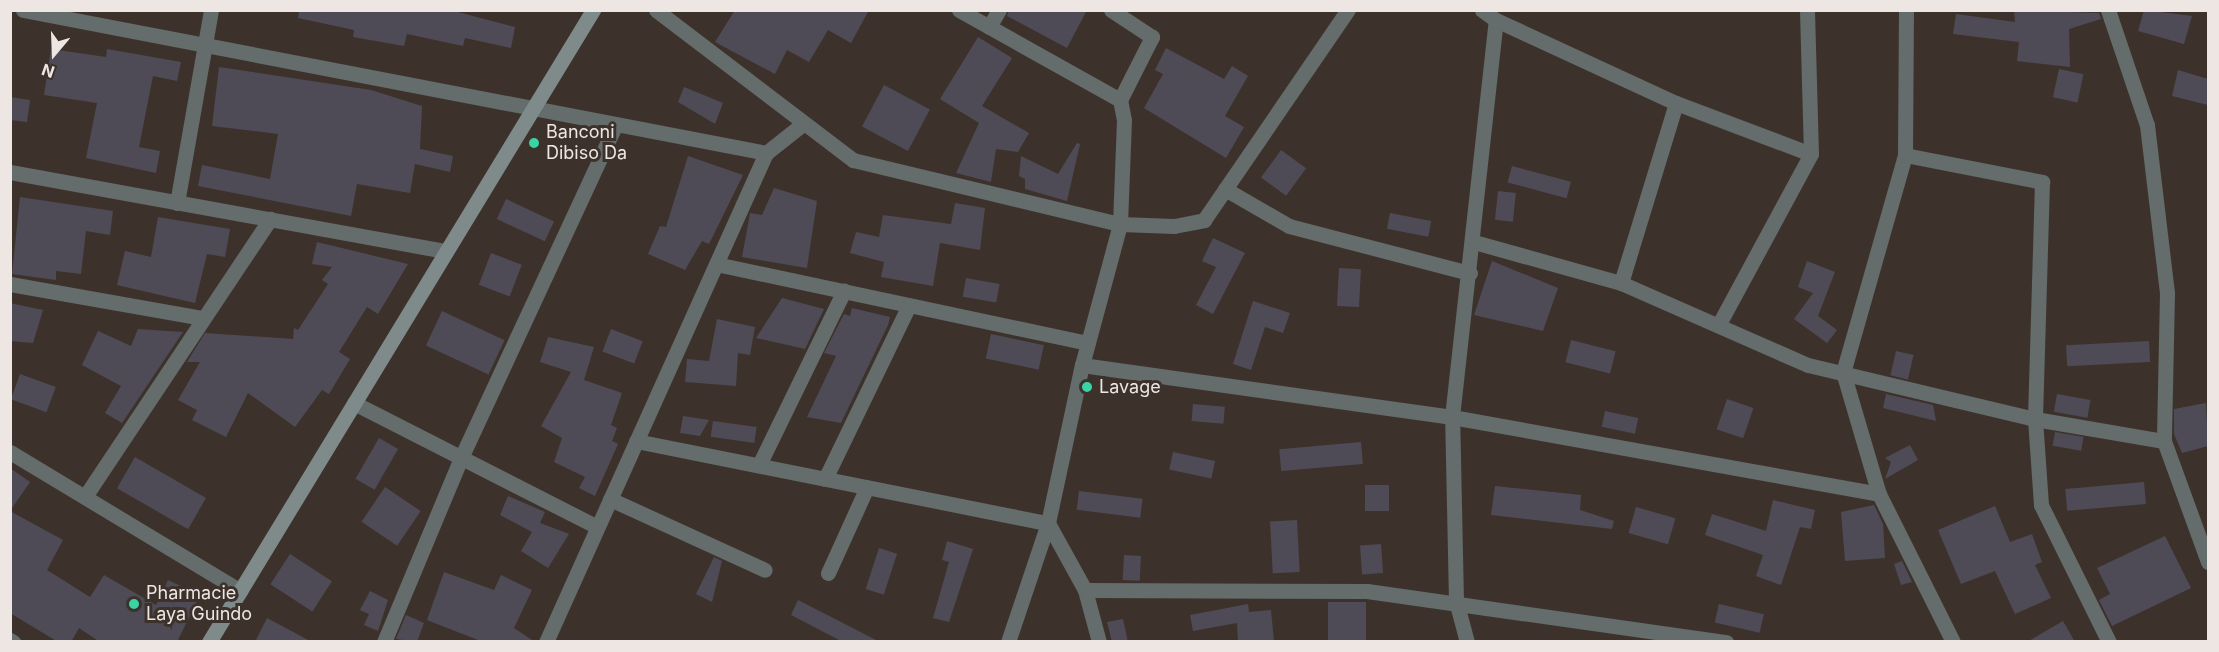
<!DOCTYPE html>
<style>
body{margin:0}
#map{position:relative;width:2219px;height:652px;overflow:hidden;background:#3d322b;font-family:Inter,sans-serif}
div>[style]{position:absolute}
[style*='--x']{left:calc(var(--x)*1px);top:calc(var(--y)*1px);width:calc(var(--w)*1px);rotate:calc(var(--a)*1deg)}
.building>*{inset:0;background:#4e4b56;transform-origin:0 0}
.minor>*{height:15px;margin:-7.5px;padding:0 7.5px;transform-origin:7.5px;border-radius:7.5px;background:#646c6c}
.secondary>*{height:15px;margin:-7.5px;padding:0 7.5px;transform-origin:7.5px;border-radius:7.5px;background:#7f8a8b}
.dots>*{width:16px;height:16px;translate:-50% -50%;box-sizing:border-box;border:3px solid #3d322b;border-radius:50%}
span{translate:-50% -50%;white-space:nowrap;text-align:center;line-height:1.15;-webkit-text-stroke:6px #3d322b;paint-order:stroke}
.poi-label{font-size:18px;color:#ede6e2}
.left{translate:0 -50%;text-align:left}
.frame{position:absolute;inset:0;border:12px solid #ede6e2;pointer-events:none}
.north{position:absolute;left:24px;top:24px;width:60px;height:60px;-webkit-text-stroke:4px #3d322b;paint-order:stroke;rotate:199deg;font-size:16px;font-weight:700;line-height:24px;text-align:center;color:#ede6e2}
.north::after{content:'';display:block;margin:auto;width:21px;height:27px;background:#ede6e2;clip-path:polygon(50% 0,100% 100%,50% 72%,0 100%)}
</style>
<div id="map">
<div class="building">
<i style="clip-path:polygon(299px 10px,450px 10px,515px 27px,511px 48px,465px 38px,463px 46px,407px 34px,404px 46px,353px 37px,354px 30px,298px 18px)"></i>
<i style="clip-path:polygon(735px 10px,869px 10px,851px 43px,828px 30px,809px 62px,787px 50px,775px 74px,715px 42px)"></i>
<i style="clip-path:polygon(1009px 10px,1087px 10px,1067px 48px,1007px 16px)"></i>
<i style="clip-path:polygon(2014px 10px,2099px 13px,2101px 19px,2069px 29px,2070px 67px,2017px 61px,2019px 42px,1953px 34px,1956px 14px,2015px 22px)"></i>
<i style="clip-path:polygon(2144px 10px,2192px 16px,2184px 44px,2138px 31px)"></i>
<i style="clip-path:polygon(978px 37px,1012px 58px,982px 106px,1029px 133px,1018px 152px,996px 149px,991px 182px,956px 173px,979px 123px,940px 99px)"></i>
<i style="clip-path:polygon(1166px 48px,1224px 79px,1232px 66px,1248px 76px,1225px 116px,1244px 127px,1226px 158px,1144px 108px,1163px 74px,1155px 70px)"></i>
<i style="clip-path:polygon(51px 49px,106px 57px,107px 49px,181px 62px,177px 81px,153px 76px,139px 147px,160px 151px,156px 173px,86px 158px,97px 103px,44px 95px)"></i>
<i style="clip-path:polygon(219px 67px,371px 90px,422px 106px,420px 149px,453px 156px,450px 172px,415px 164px,410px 193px,357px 184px,351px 216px,198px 186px,202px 165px,270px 179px,278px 134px,212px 126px)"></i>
<i style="left:2059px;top:69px;width:25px;height:29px;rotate:12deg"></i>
<i style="clip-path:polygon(2178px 70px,2208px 79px,2208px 105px,2172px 96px)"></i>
<i style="left:884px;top:85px;width:52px;height:47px;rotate:28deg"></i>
<i style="clip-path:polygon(684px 87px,723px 103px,715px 124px,678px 102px)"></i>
<i style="clip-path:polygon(10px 97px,30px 100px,27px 122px,10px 120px)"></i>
<i style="clip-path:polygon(1077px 143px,1080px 144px,1067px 201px,1025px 189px,1025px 179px,1019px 176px,1021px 156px,1058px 174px)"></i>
<i style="left:1281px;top:150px;width:31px;height:34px;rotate:36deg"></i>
<i style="clip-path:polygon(688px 156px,743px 175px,709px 244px,702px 241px,685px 270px,648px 254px,660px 226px,666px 227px)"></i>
<i style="left:1512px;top:166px;width:61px;height:17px;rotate:15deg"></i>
<i style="clip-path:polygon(774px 188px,817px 201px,807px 268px,742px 257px,750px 213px,762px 215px)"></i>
<i style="left:1498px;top:191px;width:18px;height:29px;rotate:6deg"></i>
<i style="clip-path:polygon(20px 197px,113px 211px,110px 235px,86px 231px,81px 274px,56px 271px,56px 280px,12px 274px)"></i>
<i style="left:506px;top:199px;width:53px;height:22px;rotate:25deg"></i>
<i style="clip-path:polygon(955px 203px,985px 208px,980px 250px,940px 243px,933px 286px,881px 277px,884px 262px,850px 253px,856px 232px,879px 237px,883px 215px,951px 224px)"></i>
<i style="left:1390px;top:213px;width:42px;height:16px;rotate:11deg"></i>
<i style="clip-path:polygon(158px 217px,230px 229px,225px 257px,207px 254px,195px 303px,117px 285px,125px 251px,151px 257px)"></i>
<i style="clip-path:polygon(1213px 238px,1245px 253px,1213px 314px,1196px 305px,1216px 267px,1202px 261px)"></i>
<i style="clip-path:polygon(317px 242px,408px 264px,378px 314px,367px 307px,339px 352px,350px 359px,329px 394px,322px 390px,295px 427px,248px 393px,226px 437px,192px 420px,197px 410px,178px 400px,200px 362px,187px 362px,205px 333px,293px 339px,294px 328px,298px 330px,328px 284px,322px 280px,332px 267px,312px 264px)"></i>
<i style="left:491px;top:253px;width:33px;height:34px;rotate:21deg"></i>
<i style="clip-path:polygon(1492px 261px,1558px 288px,1543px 331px,1474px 315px)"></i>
<i style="clip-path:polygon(1807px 261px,1835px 272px,1818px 316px,1837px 330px,1827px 343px,1794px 319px,1813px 293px,1798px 287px)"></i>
<i style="left:1339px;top:268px;width:22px;height:38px;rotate:3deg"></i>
<i style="left:966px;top:278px;width:34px;height:19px;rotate:10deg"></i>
<i style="clip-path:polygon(782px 298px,824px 309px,805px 349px,756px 338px)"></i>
<i style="clip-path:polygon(1253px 301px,1290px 313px,1283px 333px,1265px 327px,1251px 370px,1233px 364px)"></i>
<i style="clip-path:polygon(10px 303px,43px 310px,33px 343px,10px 341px)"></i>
<i style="clip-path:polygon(852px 308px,890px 317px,888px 325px,841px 423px,807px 417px,836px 356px,824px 353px,844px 314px,850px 316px)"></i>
<i style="left:442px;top:311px;width:69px;height:38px;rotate:25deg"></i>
<i style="clip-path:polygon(717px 319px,755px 327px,750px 355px,738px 353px,736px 386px,685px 382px,687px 359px,709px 361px)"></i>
<i style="clip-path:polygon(138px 329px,183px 332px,122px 423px,105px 413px,121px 386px,82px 365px,98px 331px,131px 346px)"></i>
<i style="left:611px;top:329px;width:34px;height:24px;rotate:21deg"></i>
<i style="left:991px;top:334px;width:54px;height:25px;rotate:12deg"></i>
<i style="clip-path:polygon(548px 337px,594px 347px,584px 380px,622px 393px,611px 425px,617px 428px,612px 441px,618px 444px,595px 496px,579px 488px,585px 477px,554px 462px,562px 438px,541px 426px,571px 372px,540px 362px)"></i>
<i style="left:1571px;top:340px;width:46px;height:23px;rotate:14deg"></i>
<i style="left:2149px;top:341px;width:21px;height:83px;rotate:87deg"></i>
<i style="left:1896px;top:351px;width:18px;height:25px;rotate:13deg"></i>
<i style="left:20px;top:374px;width:38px;height:27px;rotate:20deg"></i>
<i style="clip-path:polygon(1886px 394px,1933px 405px,1936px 421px,1883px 408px)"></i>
<i style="left:2057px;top:394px;width:34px;height:18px;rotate:10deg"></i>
<i style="left:1727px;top:399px;width:28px;height:32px;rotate:19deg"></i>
<i style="clip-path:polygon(2206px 403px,2208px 446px,2182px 453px,2174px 434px,2174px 409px)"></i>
<i style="left:1193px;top:404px;width:32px;height:17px;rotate:5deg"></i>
<i style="left:1605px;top:411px;width:34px;height:16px;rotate:12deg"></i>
<i style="clip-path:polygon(683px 416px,709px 420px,700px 436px,680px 433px)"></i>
<i style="left:713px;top:421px;width:44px;height:16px;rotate:8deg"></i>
<i style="left:2055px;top:432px;width:29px;height:14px;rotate:10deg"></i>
<i style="left:379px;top:438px;width:22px;height:47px;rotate:30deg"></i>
<i style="left:1361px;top:442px;width:22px;height:82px;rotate:85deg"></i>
<i style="clip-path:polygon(1910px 445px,1918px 460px,1885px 479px,1891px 462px,1885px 458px)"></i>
<i style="left:1173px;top:452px;width:43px;height:18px;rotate:12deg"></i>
<i style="left:135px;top:457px;width:82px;height:36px;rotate:30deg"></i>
<i style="clip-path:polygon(10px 468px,30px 482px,10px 511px)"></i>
<i style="left:2144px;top:482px;width:22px;height:79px;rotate:85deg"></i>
<i style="left:1365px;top:485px;width:24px;height:26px"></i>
<i style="clip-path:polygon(1495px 486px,1581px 495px,1580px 510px,1614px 521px,1612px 529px,1491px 515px)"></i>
<i style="left:385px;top:487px;width:43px;height:42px;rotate:34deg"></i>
<i style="left:1079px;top:491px;width:64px;height:19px;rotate:7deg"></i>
<i style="clip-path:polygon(508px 496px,545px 512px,540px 523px,569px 534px,548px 568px,521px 551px,532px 532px,500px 515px)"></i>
<i style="clip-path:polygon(1773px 500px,1815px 510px,1811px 529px,1800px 527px,1781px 585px,1756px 576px,1763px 555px,1705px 535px,1712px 514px,1766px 531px)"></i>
<i style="clip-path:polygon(1874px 505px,1883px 524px,1885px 558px,1845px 561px,1841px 512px)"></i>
<i style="clip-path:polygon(1995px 506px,2010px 542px,2032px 534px,2042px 562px,2035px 565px,2051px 598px,2015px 614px,1995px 571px,1961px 584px,1938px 530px)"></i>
<i style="left:1636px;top:507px;width:41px;height:27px;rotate:16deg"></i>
<i style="clip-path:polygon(10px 511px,63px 540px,47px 570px,90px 597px,104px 575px,156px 605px,168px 580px,200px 595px,177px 642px,100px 642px,79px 628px,71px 642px,58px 642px,10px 613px)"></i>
<i style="left:1297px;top:520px;width:52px;height:27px;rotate:87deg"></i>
<i style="clip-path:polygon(2165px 536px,2191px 588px,2112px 626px,2099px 600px,2110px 594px,2097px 568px)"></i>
<i style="clip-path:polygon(947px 541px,973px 549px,949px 622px,933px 618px,949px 562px,942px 560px)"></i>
<i style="left:1381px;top:544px;width:29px;height:21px;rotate:86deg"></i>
<i style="left:879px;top:548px;width:19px;height:43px;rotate:18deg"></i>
<i style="left:290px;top:554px;width:50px;height:36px;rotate:33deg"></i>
<i style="left:1124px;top:555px;width:17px;height:25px;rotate:3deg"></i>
<i style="clip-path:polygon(714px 557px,722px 561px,712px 602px,696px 594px)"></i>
<i style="clip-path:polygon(1902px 561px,1912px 582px,1901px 585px,1894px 564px)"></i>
<i style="clip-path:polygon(444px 572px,494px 590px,501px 575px,532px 590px,514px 628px,535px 642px,483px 642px,427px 620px)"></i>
<i style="clip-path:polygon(370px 591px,388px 600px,378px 631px,364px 625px,369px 614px,360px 610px)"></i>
<i style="clip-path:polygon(798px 600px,880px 642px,843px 642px,791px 615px)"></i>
<i style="left:1328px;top:602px;width:38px;height:40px"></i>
<i style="clip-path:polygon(1248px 604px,1249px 612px,1271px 610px,1274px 642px,1238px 642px,1237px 623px,1193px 631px,1190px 615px)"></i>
<i style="left:1719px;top:604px;width:46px;height:19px;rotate:13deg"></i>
<i style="clip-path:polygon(406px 615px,424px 623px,417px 642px,396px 639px)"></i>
<i style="clip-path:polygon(267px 618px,312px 642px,255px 642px)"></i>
<i style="clip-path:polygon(1123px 619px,1128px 642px,1112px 642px,1107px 622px)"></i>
<i style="clip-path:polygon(2063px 621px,2075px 642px,2027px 642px)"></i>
</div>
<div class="minor">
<i style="--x:23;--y:10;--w:757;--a:10.89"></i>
<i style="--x:656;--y:10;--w:248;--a:37.3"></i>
<i style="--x:853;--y:160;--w:275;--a:13.5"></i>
<i style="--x:1120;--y:224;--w:54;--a:2.1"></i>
<i style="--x:1174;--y:226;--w:31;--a:-11"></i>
<i style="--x:1204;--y:220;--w:255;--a:-55.6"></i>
<i style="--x:959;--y:10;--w:184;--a:29.2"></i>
<i style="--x:1482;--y:10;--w:17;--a:36"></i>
<i style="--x:1906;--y:10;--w:145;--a:90.4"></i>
<i style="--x:1905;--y:155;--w:226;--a:105.9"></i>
<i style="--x:1843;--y:372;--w:127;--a:73.6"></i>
<i style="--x:1879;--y:494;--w:165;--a:63.4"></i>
<i style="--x:2108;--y:10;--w:121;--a:71.3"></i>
<i style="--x:2147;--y:125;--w:169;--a:83.2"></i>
<i style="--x:2167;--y:293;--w:148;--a:91.2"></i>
<i style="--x:2164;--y:441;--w:129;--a:70"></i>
<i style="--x:989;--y:27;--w:20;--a:-60"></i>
<i style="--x:1905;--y:155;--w:140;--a:11.1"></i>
<i style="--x:2042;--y:182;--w:237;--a:91.7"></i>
<i style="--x:2035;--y:419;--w:86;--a:86"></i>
<i style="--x:2041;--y:505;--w:153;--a:63.6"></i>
<i style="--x:10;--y:172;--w:443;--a:10.3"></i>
<i style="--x:1225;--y:189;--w:74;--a:30"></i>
<i style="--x:1289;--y:226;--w:187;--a:14.6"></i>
<i style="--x:177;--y:203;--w:196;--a:-80"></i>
<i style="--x:1474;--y:242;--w:153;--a:15.6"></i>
<i style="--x:1621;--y:283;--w:204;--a:23.7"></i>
<i style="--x:1808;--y:365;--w:233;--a:13.4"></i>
<i style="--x:2035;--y:419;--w:131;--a:9.7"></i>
<i style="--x:716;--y:264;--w:380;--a:12"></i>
<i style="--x:1621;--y:283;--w:188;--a:-73"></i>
<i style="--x:10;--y:284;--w:196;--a:10"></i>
<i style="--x:1719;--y:324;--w:193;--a:-61.6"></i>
<i style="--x:1811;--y:154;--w:144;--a:-91.6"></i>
<i style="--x:1082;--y:365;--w:374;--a:8"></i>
<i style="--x:1452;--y:417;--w:434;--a:10.2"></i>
<i style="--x:354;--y:403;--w:273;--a:27"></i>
<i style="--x:636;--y:441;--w:420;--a:11.3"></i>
<i style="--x:1048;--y:523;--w:77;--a:61.1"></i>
<i style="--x:1085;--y:590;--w:54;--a:74.9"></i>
<i style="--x:10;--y:452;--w:269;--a:31.1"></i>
<i style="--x:759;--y:465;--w:194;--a:-64"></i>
<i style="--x:825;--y:479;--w:193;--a:-64.2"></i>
<i style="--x:86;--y:495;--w:332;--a:-56.3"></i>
<i style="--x:610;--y:499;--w:170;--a:24.6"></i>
<i style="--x:828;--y:573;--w:94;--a:-65.6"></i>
<i style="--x:1085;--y:590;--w:282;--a:0.2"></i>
<i style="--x:1367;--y:591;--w:363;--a:8.1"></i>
<i style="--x:10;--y:640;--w:4;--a:34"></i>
<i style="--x:384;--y:642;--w:197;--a:-67.3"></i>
<i style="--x:460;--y:460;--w:370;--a:-65.1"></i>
<i style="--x:546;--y:642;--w:536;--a:-65.78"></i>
<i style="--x:766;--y:153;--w:48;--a:-38.3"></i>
<i style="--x:1008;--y:642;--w:126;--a:-71.4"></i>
<i style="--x:1048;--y:523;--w:162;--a:-77.9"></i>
<i style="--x:1082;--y:365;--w:146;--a:-74.9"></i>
<i style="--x:1120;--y:224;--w:104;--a:-87.8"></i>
<i style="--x:1124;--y:120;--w:20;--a:-101"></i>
<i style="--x:1120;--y:100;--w:71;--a:-63.1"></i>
<i style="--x:1152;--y:37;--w:49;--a:-146.6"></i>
<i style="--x:1467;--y:642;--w:42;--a:-105"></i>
<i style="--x:1456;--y:601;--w:184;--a:-91.2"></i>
<i style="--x:1452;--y:417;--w:399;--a:-83.7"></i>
<i style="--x:1496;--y:20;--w:198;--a:24.8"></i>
<i style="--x:1676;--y:103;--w:144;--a:20.7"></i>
</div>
<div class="secondary">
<i style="--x:209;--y:642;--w:740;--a:-58.72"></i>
</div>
<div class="dots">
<i style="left:534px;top:143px;background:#38d4a6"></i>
<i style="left:1087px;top:387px;background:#38d4a6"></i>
<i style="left:134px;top:604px;background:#38d4a6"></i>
</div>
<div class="poi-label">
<span class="left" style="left:546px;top:143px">Banconi<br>Dibiso Da</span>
<span class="left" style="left:1099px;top:387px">Lavage</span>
<span class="left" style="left:146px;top:604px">Pharmacie<br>Laya Guindo</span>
</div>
<div class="frame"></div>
<div class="north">N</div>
</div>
